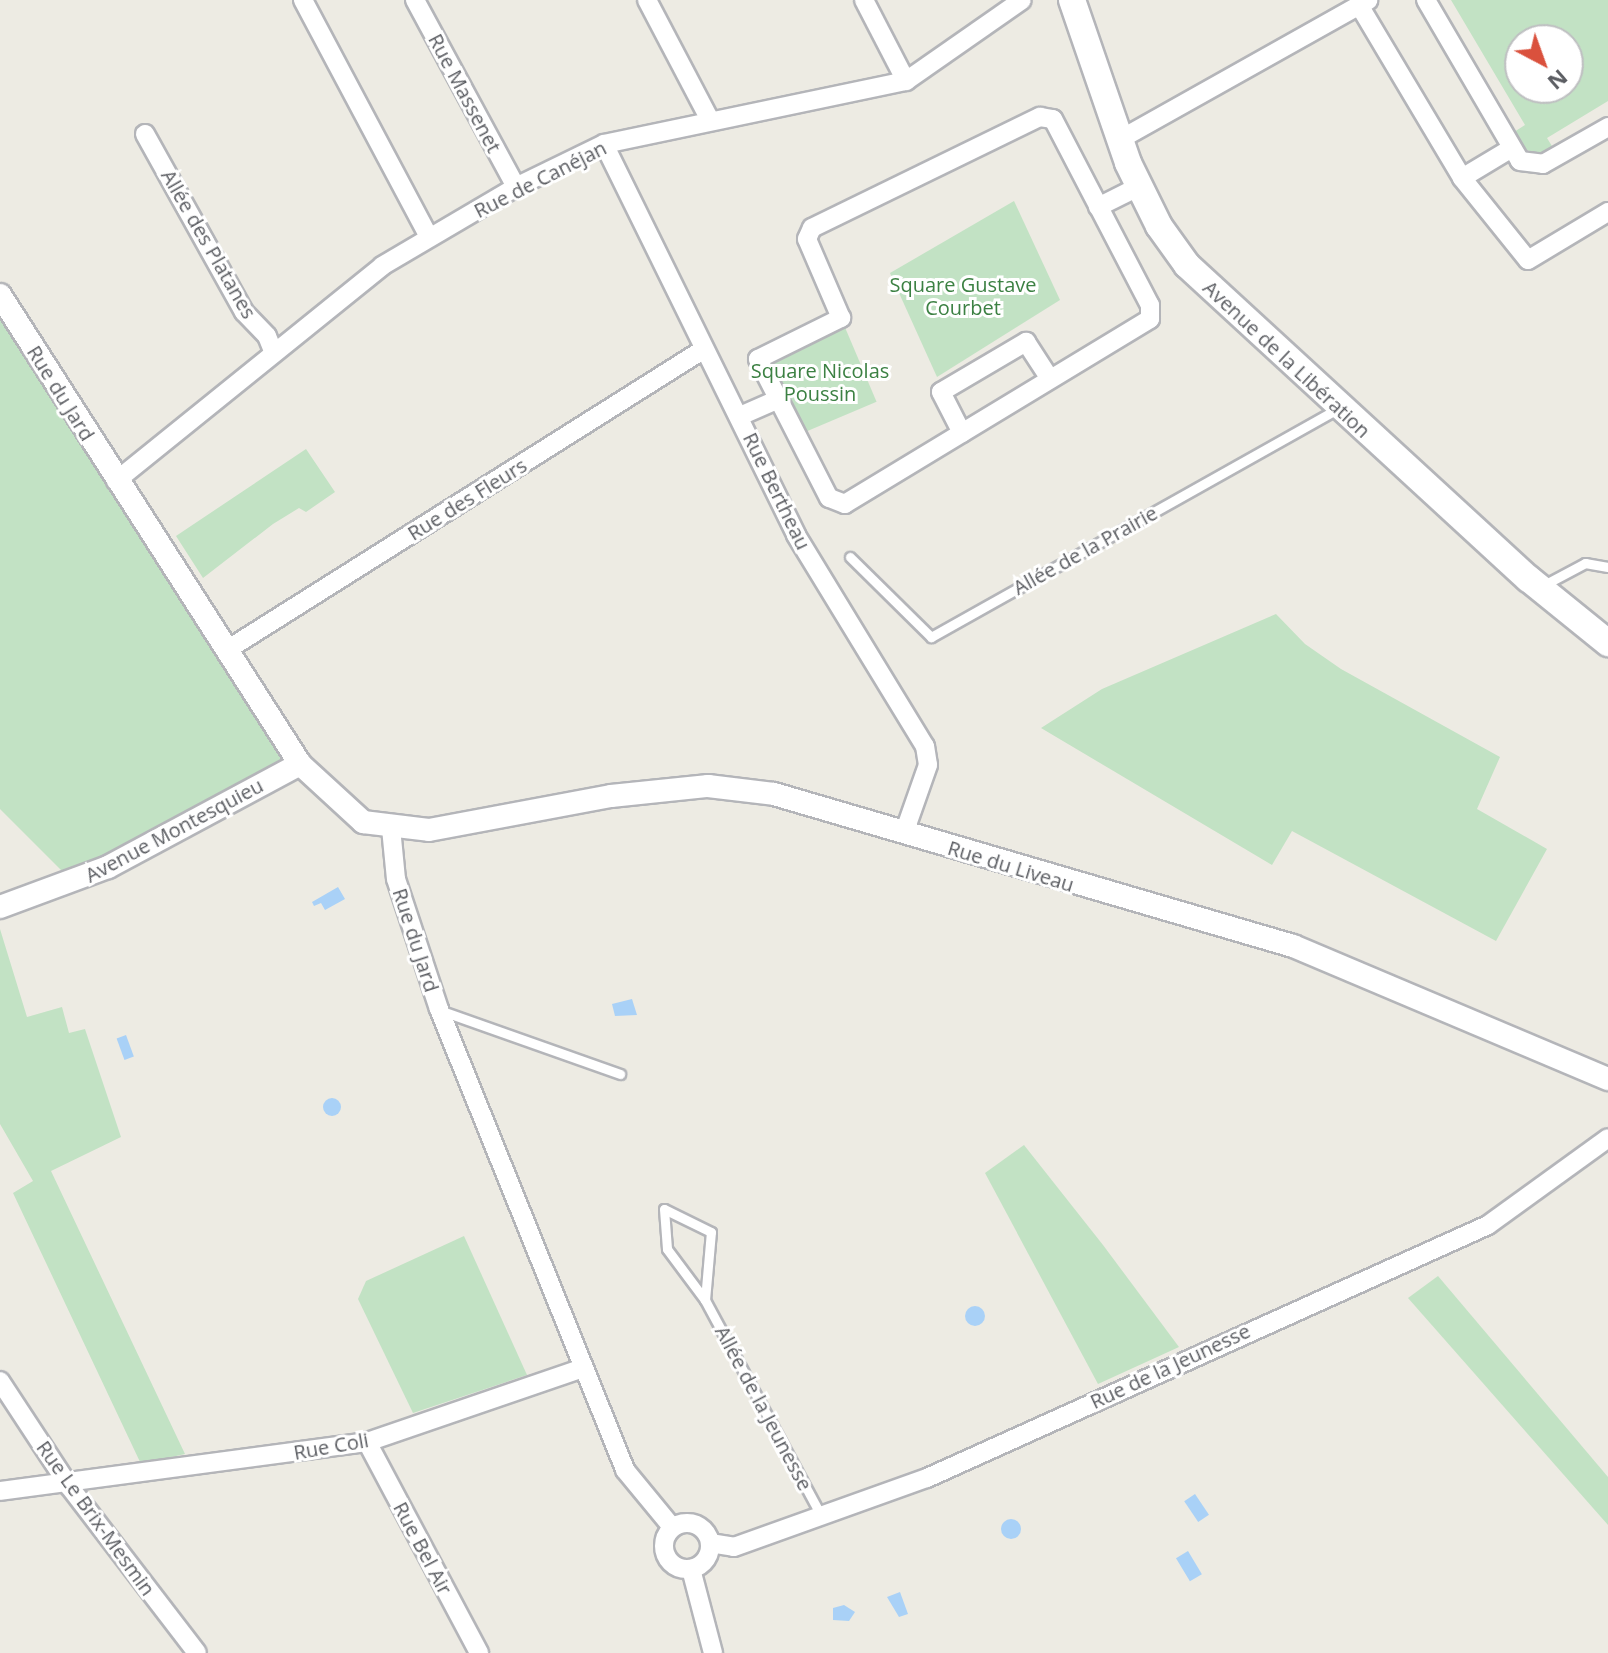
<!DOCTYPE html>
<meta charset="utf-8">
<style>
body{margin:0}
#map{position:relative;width:1608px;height:1653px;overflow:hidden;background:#edebe3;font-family:"Open Sans",sans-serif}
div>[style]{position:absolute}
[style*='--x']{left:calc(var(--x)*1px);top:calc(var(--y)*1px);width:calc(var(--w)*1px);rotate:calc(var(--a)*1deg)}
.green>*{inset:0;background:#c2e2c4;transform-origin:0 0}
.water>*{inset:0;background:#a9d1f7;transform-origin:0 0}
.round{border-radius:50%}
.roads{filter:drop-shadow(2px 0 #b4b5b9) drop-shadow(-2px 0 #b4b5b9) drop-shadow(0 2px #b4b5b9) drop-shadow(0 -2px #b4b5b9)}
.service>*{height:9px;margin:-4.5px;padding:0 4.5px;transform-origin:4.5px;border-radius:4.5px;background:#fff}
.minor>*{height:18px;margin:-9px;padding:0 9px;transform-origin:9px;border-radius:9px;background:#fff}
.minor>.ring{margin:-9px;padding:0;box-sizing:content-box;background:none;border:18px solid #fff;border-radius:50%}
.tertiary>*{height:22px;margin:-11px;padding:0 11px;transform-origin:11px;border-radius:11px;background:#fff}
.secondary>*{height:26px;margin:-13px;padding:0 13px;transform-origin:13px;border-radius:13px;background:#fff}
span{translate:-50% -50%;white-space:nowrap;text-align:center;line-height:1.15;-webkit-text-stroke:6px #fff;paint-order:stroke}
.street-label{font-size:20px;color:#5c5e63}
.park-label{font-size:20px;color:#3c8143}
.north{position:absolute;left:1504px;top:24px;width:80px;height:80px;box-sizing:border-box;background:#fff;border:2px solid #bebfc1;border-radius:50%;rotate:139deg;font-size:22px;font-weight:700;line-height:32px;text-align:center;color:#5c5e63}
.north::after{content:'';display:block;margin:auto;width:28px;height:36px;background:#da513d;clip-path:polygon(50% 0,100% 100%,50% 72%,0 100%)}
</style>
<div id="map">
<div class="green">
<i style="clip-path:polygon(evenodd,1451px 0,1608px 0,1608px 101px,1547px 138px,1555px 151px,1544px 156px,1524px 149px,1514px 132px,1525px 125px,1451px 0,1520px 40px,1568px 40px,1568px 88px,1520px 88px,1520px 40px)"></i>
<i style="clip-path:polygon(1014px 201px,1060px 300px,937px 377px,890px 273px)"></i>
<i style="clip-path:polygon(0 295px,300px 764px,73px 882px,0 809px)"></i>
<i style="left:841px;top:318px;width:91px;height:93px;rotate:67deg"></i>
<i style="clip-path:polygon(306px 449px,335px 492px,306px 512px,299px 508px,273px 524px,203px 578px,176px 536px)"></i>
<i style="clip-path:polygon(1276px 614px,1305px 644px,1341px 669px,1500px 757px,1477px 809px,1547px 849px,1496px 941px,1292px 831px,1272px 865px,1041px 728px,1102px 689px)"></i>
<i style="clip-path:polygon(0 929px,27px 1017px,62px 1007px,69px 1033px,85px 1029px,121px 1137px,51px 1171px,185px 1454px,141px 1464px,13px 1193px,33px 1181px,0 1124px)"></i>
<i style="clip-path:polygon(1024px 1145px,1103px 1245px,1179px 1347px,1098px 1384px,985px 1173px)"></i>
<i style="clip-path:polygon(464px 1236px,527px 1375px,413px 1413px,358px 1299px,366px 1281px)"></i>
<i style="clip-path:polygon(1438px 1276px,1608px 1477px,1608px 1525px,1408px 1298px)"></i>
</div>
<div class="water">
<i style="clip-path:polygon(338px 887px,345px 899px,325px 910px,321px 903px,314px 906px,312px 902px)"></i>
<i style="clip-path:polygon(632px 999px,637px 1015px,615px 1016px,612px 1004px)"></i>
<i style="left:126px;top:1035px;width:23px;height:10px;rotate:70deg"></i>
<i class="round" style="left:323px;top:1098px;width:18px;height:18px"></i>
<i class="round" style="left:965px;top:1306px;width:20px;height:20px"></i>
<i style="left:1195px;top:1494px;width:25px;height:13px;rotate:56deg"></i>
<i class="round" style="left:1001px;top:1519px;width:20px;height:20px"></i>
<i style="left:1188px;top:1551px;width:27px;height:14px;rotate:59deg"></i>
<i style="clip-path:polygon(900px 1592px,908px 1614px,899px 1617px,887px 1597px)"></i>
<i style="clip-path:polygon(844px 1605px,855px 1612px,849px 1621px,833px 1620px,833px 1608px)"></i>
</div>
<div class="roads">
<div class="service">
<i style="--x:850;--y:557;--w:114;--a:44.6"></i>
<i style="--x:931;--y:637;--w:467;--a:-29.3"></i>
<i style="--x:1542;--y:586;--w:49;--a:-28.1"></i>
<i style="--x:1585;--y:563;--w:23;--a:10"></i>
<i style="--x:442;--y:1011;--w:189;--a:19.5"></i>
<i style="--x:705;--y:1300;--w:68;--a:-85"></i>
<i style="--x:711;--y:1232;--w:52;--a:-153.9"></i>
<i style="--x:664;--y:1209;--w:40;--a:85.7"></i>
<i style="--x:667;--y:1249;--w:64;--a:53.3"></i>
<i style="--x:705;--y:1300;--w:247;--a:61.7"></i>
</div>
<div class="minor">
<i style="--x:303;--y:0;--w:268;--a:62"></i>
<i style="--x:415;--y:0;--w:213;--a:61.6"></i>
<i style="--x:647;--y:0;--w:136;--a:62.3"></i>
<i style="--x:864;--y:0;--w:91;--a:62.6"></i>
<i style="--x:1426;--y:0;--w:186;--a:59.7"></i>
<i style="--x:1520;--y:161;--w:23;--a:7"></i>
<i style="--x:1543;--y:164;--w:75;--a:-29.6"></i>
<i style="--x:1359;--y:5;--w:201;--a:59.2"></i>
<i style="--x:1462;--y:178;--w:58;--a:-31"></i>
<i style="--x:1040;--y:117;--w:13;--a:9"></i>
<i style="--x:1053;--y:119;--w:210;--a:62.5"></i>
<i style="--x:1150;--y:305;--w:14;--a:90"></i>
<i style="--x:1150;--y:319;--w:357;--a:148.8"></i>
<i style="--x:845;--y:504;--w:17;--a:-159"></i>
<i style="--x:829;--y:498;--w:156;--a:-117.1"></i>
<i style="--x:758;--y:359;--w:93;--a:-26.3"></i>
<i style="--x:841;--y:318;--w:86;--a:-113.3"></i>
<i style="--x:807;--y:239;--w:12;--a:-66"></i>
<i style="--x:812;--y:228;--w:254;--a:-26"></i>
<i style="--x:145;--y:134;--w:204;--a:60.9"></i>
<i style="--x:244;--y:312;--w:33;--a:46"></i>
<i style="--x:267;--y:336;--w:18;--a:68"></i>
<i style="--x:1119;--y:140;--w:286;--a:-29.3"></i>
<i style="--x:604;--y:144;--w:436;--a:63.8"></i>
<i style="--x:796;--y:535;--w:247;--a:58.6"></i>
<i style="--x:925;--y:746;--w:19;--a:81"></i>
<i style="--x:928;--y:765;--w:72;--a:109.4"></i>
<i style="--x:1462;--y:178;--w:105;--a:51.2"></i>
<i style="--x:1528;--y:260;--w:93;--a:-31"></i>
<i style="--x:1098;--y:207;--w:45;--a:-26.6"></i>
<i style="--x:740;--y:416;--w:43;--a:-23.6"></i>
<i style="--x:962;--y:433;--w:46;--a:-117.1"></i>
<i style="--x:941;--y:392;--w:99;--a:-30.5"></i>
<i style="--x:1026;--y:342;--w:44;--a:57"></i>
<i style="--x:116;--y:481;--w:342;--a:-38.9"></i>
<i style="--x:382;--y:266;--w:156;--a:-30.5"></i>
<i style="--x:516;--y:187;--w:98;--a:-26"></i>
<i style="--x:604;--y:144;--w:309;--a:-11.8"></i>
<i style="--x:906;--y:81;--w:141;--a:-34.9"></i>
<i style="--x:230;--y:648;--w:560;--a:-32.24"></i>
<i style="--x:391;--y:828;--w:51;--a:84.4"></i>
<i style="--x:396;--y:879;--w:137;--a:71.7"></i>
<i style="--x:439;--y:1009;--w:497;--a:68"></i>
<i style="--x:625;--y:1470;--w:74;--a:50.5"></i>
<i style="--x:0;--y:1381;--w:126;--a:56.7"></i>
<i style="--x:69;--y:1486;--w:210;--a:52.5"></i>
<i style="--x:367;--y:1442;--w:239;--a:62"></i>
<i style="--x:0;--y:1491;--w:370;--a:-7.6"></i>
<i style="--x:367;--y:1442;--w:228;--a:-18.9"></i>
<i class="ring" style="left:664px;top:1523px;width:28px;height:28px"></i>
<i style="--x:710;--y:1543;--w:24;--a:9"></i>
<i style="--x:734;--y:1547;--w:205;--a:-19.7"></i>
<i style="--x:927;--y:1478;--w:615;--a:-24.27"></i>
<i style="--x:1488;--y:1225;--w:148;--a:-35.9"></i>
<i style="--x:691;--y:1569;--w:87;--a:75.3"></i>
</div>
<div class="tertiary">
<i style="--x:0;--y:295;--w:557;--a:57.39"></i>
<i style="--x:300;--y:764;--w:86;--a:42.6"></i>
<i style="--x:363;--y:822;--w:66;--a:6.9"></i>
<i style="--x:429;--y:830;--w:185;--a:-10.6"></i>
<i style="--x:611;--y:796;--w:98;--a:-5.9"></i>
<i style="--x:708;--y:786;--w:66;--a:6.9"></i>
<i style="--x:774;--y:794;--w:541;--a:16.32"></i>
<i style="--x:1293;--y:946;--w:342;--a:22.9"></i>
<i style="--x:0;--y:907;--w:115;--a:-20.3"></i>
<i style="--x:108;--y:867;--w:218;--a:-28.2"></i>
</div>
<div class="secondary">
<i style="--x:1072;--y:0;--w:172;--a:71"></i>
<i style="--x:1128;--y:163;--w:70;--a:63.8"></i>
<i style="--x:1159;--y:226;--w:48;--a:54.3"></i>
<i style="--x:1187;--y:265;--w:464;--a:42.6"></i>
<i style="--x:1529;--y:579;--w:102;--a:39"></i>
</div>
</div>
<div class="street-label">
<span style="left:465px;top:93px;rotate:62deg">Rue Massenet</span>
<span style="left:540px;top:179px;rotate:-27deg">Rue de Canéjan</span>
<span style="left:209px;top:244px;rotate:60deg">Allée des Platanes</span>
<span style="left:1287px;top:359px;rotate:43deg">Avenue de la Libération</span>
<span style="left:61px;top:393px;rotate:58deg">Rue du Jard</span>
<span style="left:777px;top:491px;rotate:64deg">Rue Bertheau</span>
<span style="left:467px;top:499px;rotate:-32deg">Rue des Fleurs</span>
<span style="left:1085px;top:550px;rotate:-29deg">Allée de la Prairie</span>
<span style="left:174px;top:830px;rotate:-28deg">Avenue Montesquieu</span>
<span style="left:1011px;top:866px;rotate:17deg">Rue du Liveau</span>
<span style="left:416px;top:940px;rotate:72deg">Rue du Jard</span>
<span style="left:1170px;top:1366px;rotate:-25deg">Rue de la Jeunesse</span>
<span style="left:764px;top:1408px;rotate:62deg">Allée de la Jeunesse</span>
<span style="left:331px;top:1446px;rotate:-10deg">Rue Coli</span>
<span style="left:96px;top:1518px;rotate:54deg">Rue Le Brix-Mesmin</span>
<span style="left:423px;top:1548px;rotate:62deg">Rue Bel Air</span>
</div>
<div class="park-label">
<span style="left:963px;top:296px">Square Gustave<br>Courbet</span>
<span style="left:820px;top:382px">Square Nicolas<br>Poussin</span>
</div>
<div class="north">N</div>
</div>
